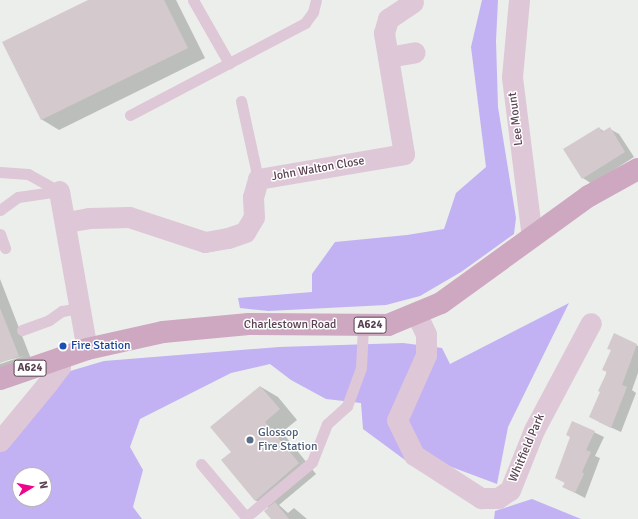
<!DOCTYPE html>
<style>
body{margin:0}
#map{position:relative;width:638px;height:519px;overflow:hidden;background:#ebeeea;font-family:Signika,sans-serif}
div>[style]{position:absolute}
[style*='--x']{left:calc(var(--x)*1px);top:calc(var(--y)*1px);width:calc(var(--w)*1px);rotate:calc(var(--a)*1deg)}
.green>*{inset:0;background:#c2b2f3}
.shadow>*{inset:0;background:#0003}
.building>*{inset:0;background:#d4cace}
.service>*{height:11px;margin:-5.5px;padding:0 5.5px;transform-origin:5.5px;border-radius:5.5px;background:#dec7d6}
.minor>*{height:21px;margin:-10.5px;padding:0 10.5px;transform-origin:10.5px;border-radius:10.5px;background:#dec7d6}
.primary>*{height:22px;margin:-11px;padding:0 11px;transform-origin:11px;border-radius:11px;background:#cea7c0}
.dots>*{width:11px;height:11px;translate:-50% -50%;box-sizing:border-box;border:2px solid #fff;border-radius:50%}
span{translate:-50% -50%;white-space:nowrap;text-align:center;line-height:1.15;-webkit-text-stroke:3px #fff;paint-order:stroke}
.shield-label span{padding:1px 3px;background:#fff;border:1px solid;border-radius:3px;-webkit-text-stroke-width:0}
.shield-label{font-size:11px;color:#5a4252;font-weight:700}
.street-label{font-size:12px;color:#5a4252}
.transit-label{font-size:12px;color:#164399}
.left{translate:0 -50%;text-align:left}
.service-label{font-size:12px;color:#4e5e75}
.north{position:absolute;left:12px;top:467px;width:40px;height:40px;box-sizing:border-box;background:#fff;border:1px solid #bdb3ba;border-radius:50%;rotate:80deg;font-size:11px;font-weight:700;line-height:16px;text-align:center;color:#5a4252}
.north::after{content:'';display:block;margin:auto;width:14px;height:18px;background:#ee058c;clip-path:polygon(50% 0,100% 100%,50% 72%,0 100%)}
</style>
<div id="map">
<div class="green">
<i style="clip-path:polygon(482px 0,498px 0,496px 41px,498px 107px,516px 218px,514px 234px,461px 272px,420px 296px,386px 305px,268px 311px,240px 308px,238px 298px,312px 292px,312px 274px,335px 242px,407px 235px,444px 229px,456px 193px,486px 167px,471px 47px)"></i>
<i style="clip-path:polygon(evenodd,569px 303px,508px 427px,497px 484px,441px 463px,405px 460px,363px 429px,361px 403px,326px 399px,291px 380px,270px 364px,231px 373px,140px 419px,130px 447px,143px 470px,133px 507px,142px 519px,0 519px,0 448px,60px 374px,104px 361px,279px 347px,403px 343px,442px 348px,450px 364px,569px 303px,20px 475px,44px 475px,44px 499px,20px 499px,20px 475px)"></i>
<i style="clip-path:polygon(532px 499px,581px 519px,494px 519px,495px 511px)"></i>
</div>
<div class="shadow">
<i style="clip-path:polygon(90px 0,176px 0,205px 58px,59px 130px,41px 119px)"></i>
<i style="clip-path:polygon(599px 128px,605px 132px,610px 129px,619px 134px,634px 157px,592px 184px,583px 178px)"></i>
<i style="clip-path:polygon(0 279px,33px 364px,0 376px,0 364px,24px 356px,0 362px)"></i>
<i style="clip-path:polygon(615px 335px,638px 346px,638px 373px,632px 390px,636px 393px,621px 432px,599px 422px,602px 392px)"></i>
<i style="clip-path:polygon(261px 387px,278px 397px,297px 420px,282px 432px,316px 474px,279px 505px,288px 513px,294px 508px,307px 519px,272px 519px,269px 508px,255px 500px,232px 453px)"></i>
<i style="clip-path:polygon(573px 422px,604px 437px,595px 456px,600px 458px,585px 498px,564px 487px)"></i>
</div>
<div class="building">
<i style="clip-path:polygon(88px 0,164px 0,188px 48px,41px 120px,2px 42px)"></i>
<i style="clip-path:polygon(599px 127px,602px 132px,610px 127px,625px 152px,582px 179px,563px 149px)"></i>
<i style="clip-path:polygon(0 308px,19px 356px,0 363px)"></i>
<i style="clip-path:polygon(614px 333px,637px 344px,622px 385px,627px 387px,611px 428px,589px 417px,600px 392px,598px 391px,607px 372px,602px 370px,611px 350px,607px 349px)"></i>
<i style="clip-path:polygon(260px 386px,280px 409px,265px 422px,299px 463px,255px 501px,221px 460px,231px 452px,210px 427px)"></i>
<i style="clip-path:polygon(572px 421px,595px 431px,586px 450px,591px 452px,582px 472px,584px 474px,575px 493px,562px 487px,565px 483px,555px 478px,570px 437px,566px 435px)"></i>
<i style="clip-path:polygon(275px 502px,289px 519px,271px 519px,264px 511px)"></i>
</div>
<div class="service">
<i style="--x:193;--y:0;--w:73;--a:60.3"></i>
<i style="--x:241;--y:101;--w:80;--a:77.7"></i>
<i style="--x:130;--y:115;--w:198;--a:-27.7"></i>
<i style="--x:305;--y:23;--w:14;--a:-54"></i>
<i style="--x:313;--y:12;--w:12;--a:-76"></i>
<i style="--x:0;--y:172;--w:28;--a:4"></i>
<i style="--x:28;--y:174;--w:35;--a:29"></i>
<i style="--x:0;--y:210;--w:22;--a:-36"></i>
<i style="--x:18;--y:197;--w:41;--a:-8.3"></i>
<i style="--x:0;--y:234;--w:15;--a:70"></i>
<i style="--x:22;--y:330;--w:29;--a:-20"></i>
<i style="--x:49;--y:320;--w:16;--a:-35"></i>
<i style="--x:62;--y:311;--w:17;--a:-10"></i>
<i style="--x:201;--y:464;--w:70;--a:49.7"></i>
<i style="--x:246;--y:517;--w:86;--a:-39.8"></i>
<i style="--x:312;--y:462;--w:41;--a:-68.5"></i>
<i style="--x:327;--y:424;--w:27;--a:-42"></i>
<i style="--x:347;--y:406;--w:40;--a:-69.8"></i>
<i style="--x:361;--y:368;--w:43;--a:-87.3"></i>
</div>
<div class="minor">
<i style="--x:519;--y:0;--w:77;--a:95.2"></i>
<i style="--x:512;--y:77;--w:161;--a:82.9"></i>
<i style="--x:388;--y:57;--w:27;--a:-10"></i>
<i style="--x:59;--y:191;--w:160;--a:80"></i>
<i style="--x:67;--y:222;--w:22;--a:-10"></i>
<i style="--x:89;--y:218;--w:40;--a:-1.4"></i>
<i style="--x:129;--y:217;--w:80;--a:18.2"></i>
<i style="--x:205;--y:242;--w:23;--a:-10"></i>
<i style="--x:228;--y:238;--w:18;--a:-19"></i>
<i style="--x:245;--y:232;--w:17;--a:-59"></i>
<i style="--x:254;--y:217;--w:20;--a:-93"></i>
<i style="--x:253;--y:197;--w:19;--a:-74"></i>
<i style="--x:258;--y:179;--w:148;--a:-9.7"></i>
<i style="--x:404;--y:154;--w:123;--a:-99.4"></i>
<i style="--x:384;--y:33;--w:15;--a:-74"></i>
<i style="--x:388;--y:19;--w:30;--a:-34"></i>
<i style="--x:417;--y:315;--w:21;--a:65"></i>
<i style="--x:426;--y:334;--w:21;--a:90"></i>
<i style="--x:426;--y:355;--w:71;--a:114"></i>
<i style="--x:397;--y:420;--w:39;--a:64"></i>
<i style="--x:414;--y:455;--w:80;--a:32.7"></i>
<i style="--x:481;--y:498;--w:17;--a:0"></i>
<i style="--x:498;--y:498;--w:14;--a:-34"></i>
<i style="--x:510;--y:490;--w:65;--a:-68.2"></i>
<i style="--x:534;--y:430;--w:121;--a:-62"></i>
<i style="--x:0;--y:441;--w:74;--a:-50.5"></i>
<i style="--x:47;--y:384;--w:21;--a:-53"></i>
<i style="--x:60;--y:367;--w:10;--a:-90"></i>
</div>
<div class="primary">
<i style="--x:0;--y:379;--w:92;--a:-19"></i>
<i style="--x:87;--y:349;--w:78;--a:-12.6"></i>
<i style="--x:163;--y:332;--w:86;--a:-5.3"></i>
<i style="--x:249;--y:324;--w:139;--a:0.4"></i>
<i style="--x:388;--y:325;--w:57;--a:-22.5"></i>
<i style="--x:441;--y:303;--w:183;--a:-35.9"></i>
<i style="--x:589;--y:196;--w:56;--a:-28.9"></i>
</div>
<div class="dots">
<i style="left:63px;top:346px;background:#1a4fb4"></i>
<i style="left:250px;top:440px;background:#5c6f8a"></i>
</div>
<div class="shield-label">
<span style="left:370px;top:325px">A624</span>
<span style="left:30px;top:368px">A624</span>
</div>
<div class="street-label">
<span style="left:516px;top:119px;rotate:-97deg">Lee Mount</span>
<span style="left:318px;top:169px;rotate:-10deg">John Walton Close</span>
<span style="left:290px;top:325px">Charlestown Road</span>
<span style="left:527px;top:448px;rotate:-67deg">Whitfield Park</span>
</div>
<div class="transit-label">
<span class="left" style="left:71px;top:346px">Fire Station</span>
</div>
<div class="service-label">
<span class="left" style="left:258px;top:440px">Glossop<br>Fire Station</span>
</div>
<div class="north">N</div>
</div>
